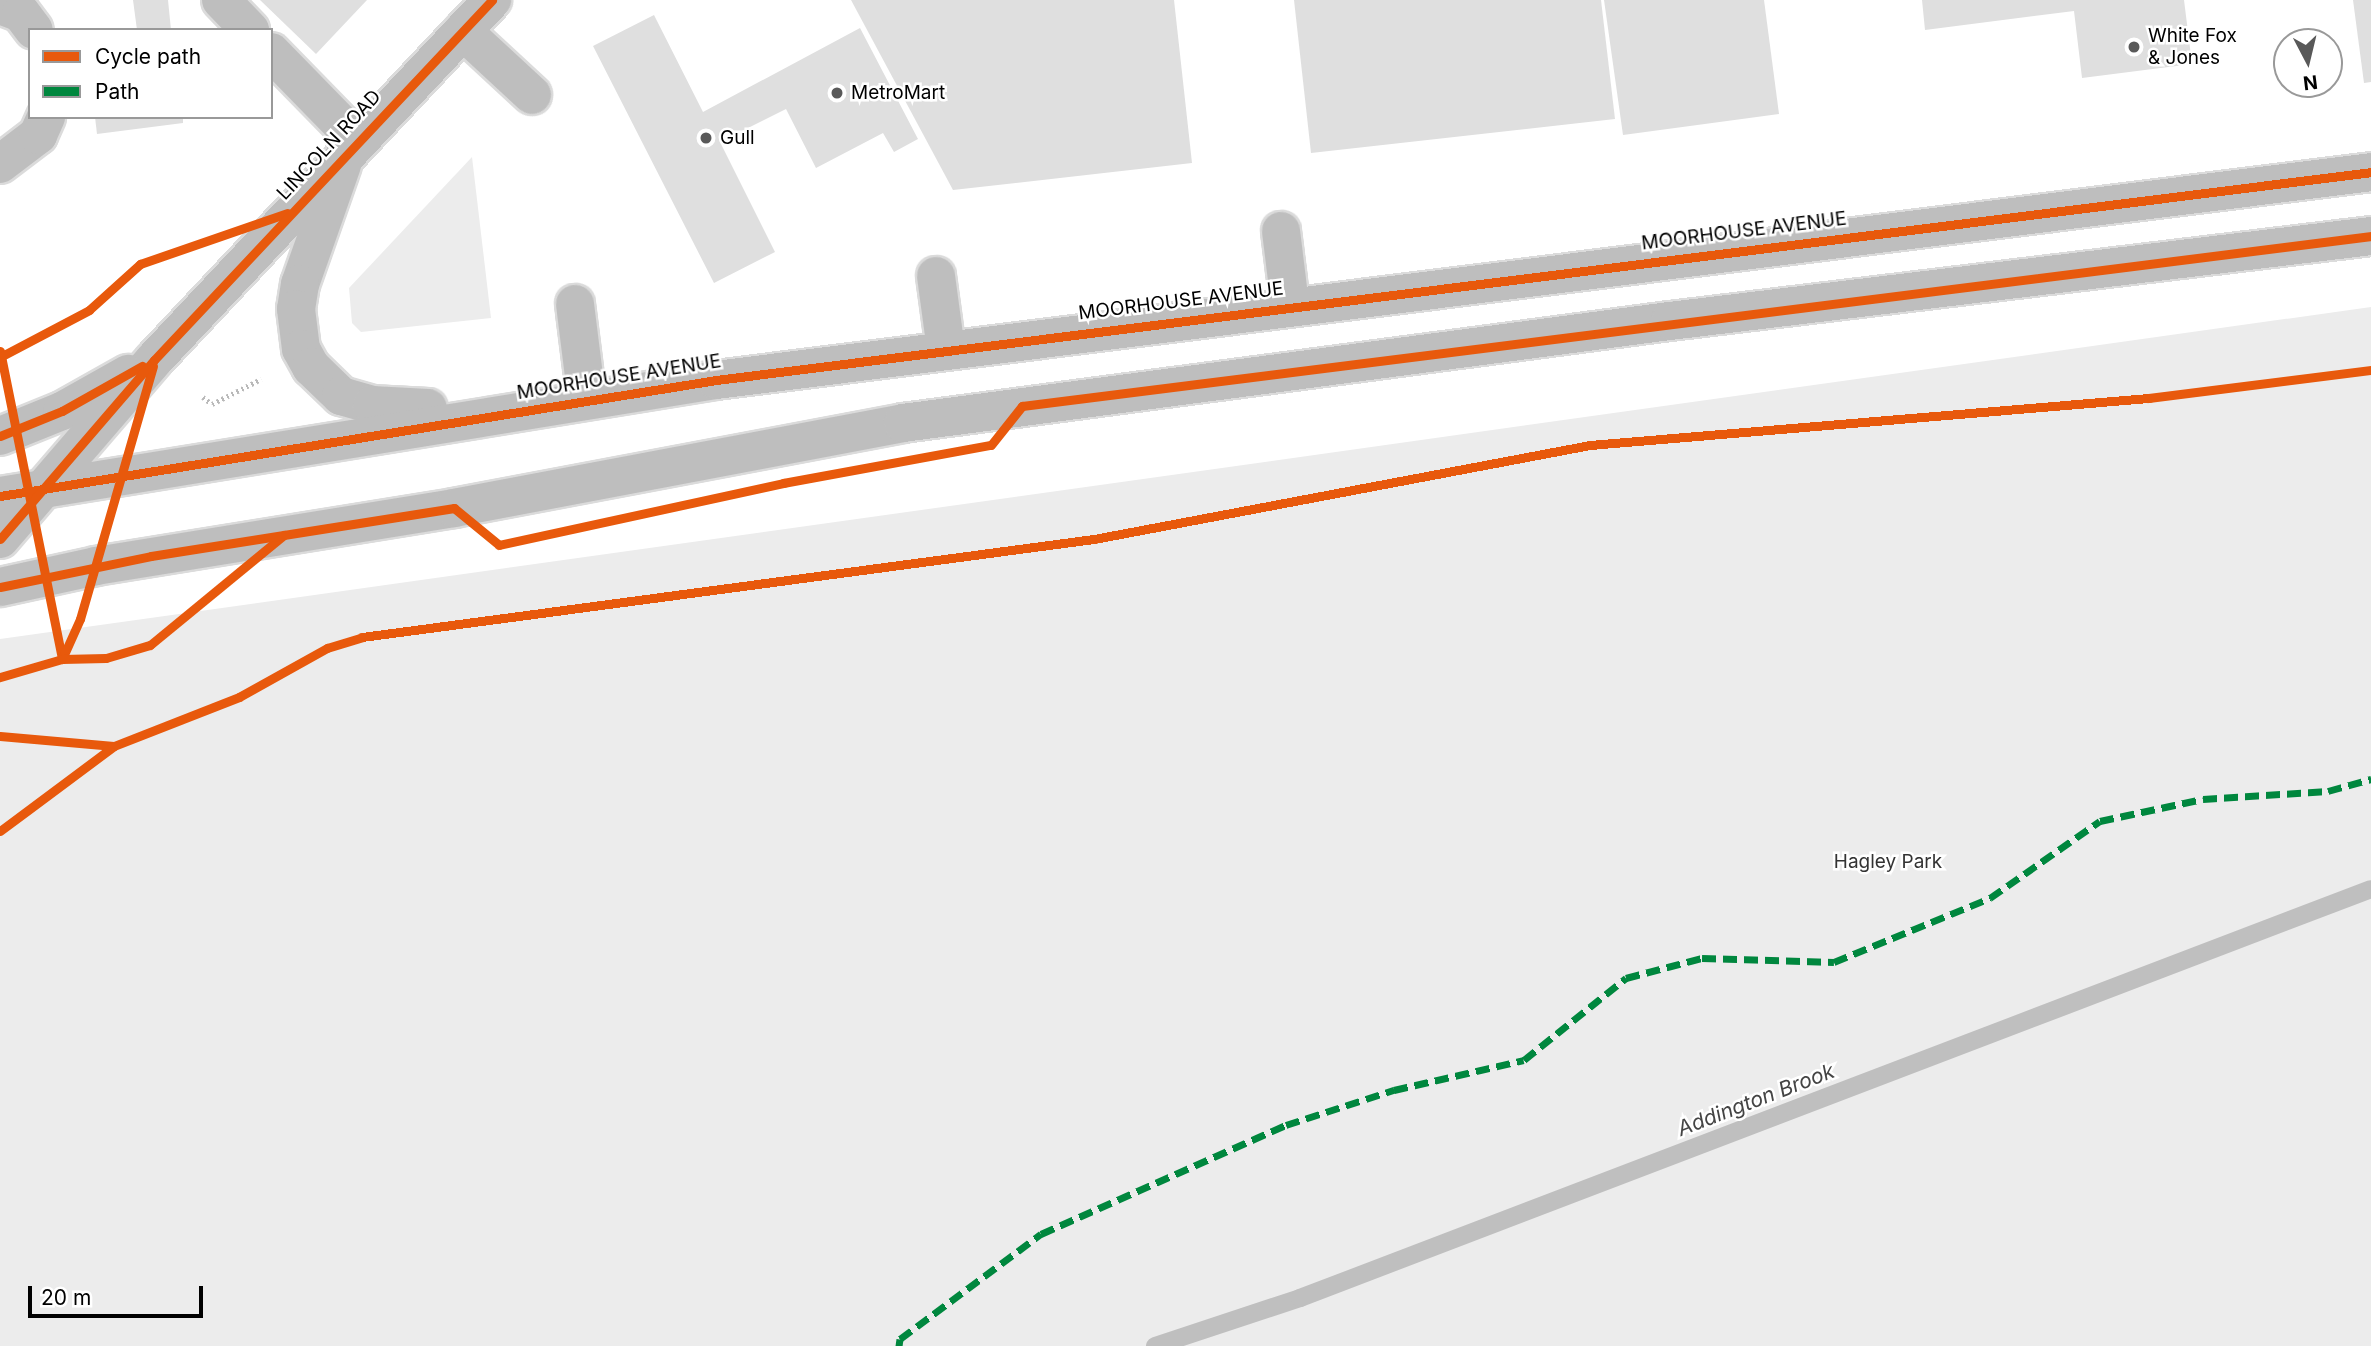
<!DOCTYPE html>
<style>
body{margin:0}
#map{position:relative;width:2371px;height:1346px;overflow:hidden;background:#fff;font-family:Inter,sans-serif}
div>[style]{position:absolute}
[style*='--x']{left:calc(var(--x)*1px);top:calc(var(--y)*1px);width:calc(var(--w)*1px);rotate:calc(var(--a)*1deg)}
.green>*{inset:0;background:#ececec}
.stream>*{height:18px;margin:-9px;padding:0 9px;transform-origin:9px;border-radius:9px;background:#bfbfbf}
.building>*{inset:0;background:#dfdfdf}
.path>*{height:4.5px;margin-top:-2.25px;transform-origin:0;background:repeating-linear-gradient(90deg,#b9b9b9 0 2px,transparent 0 5.5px)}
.roads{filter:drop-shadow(2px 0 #dbdbdb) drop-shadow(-2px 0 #dbdbdb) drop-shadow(0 2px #dbdbdb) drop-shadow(0 -2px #dbdbdb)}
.minor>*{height:38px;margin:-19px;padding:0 19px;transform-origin:19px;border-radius:19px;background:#bebebe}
.major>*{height:38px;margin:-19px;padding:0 19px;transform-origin:19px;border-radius:19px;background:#bebebe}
.quiet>*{height:7px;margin-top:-3.5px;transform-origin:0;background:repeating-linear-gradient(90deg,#00873e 0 14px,transparent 0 21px)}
.cycleway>*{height:9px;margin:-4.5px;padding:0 4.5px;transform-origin:4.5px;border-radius:4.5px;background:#e8590c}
.dots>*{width:19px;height:19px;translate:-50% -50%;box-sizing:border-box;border:4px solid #fff;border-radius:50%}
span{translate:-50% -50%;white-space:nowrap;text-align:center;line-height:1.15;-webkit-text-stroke:5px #fff;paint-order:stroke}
.poi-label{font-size:19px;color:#000}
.left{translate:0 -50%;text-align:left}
.street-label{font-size:19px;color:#000}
.park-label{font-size:19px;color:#333}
.water-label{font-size:21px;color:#444;font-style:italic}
.legend{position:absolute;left:28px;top:28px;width:245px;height:91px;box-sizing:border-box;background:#fff;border:2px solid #999;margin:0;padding:9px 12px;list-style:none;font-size:21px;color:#000}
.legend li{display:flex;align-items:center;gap:14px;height:35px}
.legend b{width:35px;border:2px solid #999}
.north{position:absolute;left:2273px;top:28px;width:70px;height:70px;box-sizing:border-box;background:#fff;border:2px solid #999;border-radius:50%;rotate:173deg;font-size:19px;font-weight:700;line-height:28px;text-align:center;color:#000}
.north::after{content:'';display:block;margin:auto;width:24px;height:32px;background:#595959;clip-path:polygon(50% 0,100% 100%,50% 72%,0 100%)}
.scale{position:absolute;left:28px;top:1286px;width:175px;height:32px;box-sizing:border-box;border:4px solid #000;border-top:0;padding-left:9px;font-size:21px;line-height:24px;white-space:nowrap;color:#000;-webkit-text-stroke:5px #fff;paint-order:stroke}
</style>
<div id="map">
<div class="green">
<i style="clip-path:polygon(472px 157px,491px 318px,361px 332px,352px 323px,349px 288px)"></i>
<i style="clip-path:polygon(2371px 307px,2371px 1346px,0 1346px,0 639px)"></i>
</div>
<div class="stream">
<i style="--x:1155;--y:1346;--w:153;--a:-18.3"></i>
<i style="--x:1300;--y:1298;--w:1146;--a:-20.9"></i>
</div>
<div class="building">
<i style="clip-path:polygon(133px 0,168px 0,171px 30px,137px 30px)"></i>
<i style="clip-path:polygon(260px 0,367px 0,316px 54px)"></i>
<i style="clip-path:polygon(851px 0,1174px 0,1192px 163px,953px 190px)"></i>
<i style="clip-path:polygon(1294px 0,1601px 0,1615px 119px,1311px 153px)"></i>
<i style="clip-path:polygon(1604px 0,1764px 0,1779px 114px,1623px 135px)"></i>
<i style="clip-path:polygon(1922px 0,2184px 0,2192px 64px,2082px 78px,2074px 11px,1925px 30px)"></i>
<i style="clip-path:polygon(2353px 0,2371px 0,2371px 82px,2364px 83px)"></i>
<i style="clip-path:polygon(654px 15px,703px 112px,860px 28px,918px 139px,894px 152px,883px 133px,816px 168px,786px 109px,720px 142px,775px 252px,714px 283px,593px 46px)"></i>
<i style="clip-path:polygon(95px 117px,183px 117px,183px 123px,97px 134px)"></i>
</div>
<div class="path">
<i style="--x:203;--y:397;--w:11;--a:38"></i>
<i style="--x:212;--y:404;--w:55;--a:-27"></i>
</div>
<div class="roads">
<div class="minor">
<i style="--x:221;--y:0;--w:42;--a:46"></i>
<i style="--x:0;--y:5;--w:22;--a:21"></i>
<i style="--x:21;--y:13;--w:21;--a:53"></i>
<i style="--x:463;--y:31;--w:94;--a:42.8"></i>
<i style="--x:271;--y:52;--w:123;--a:45.7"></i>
<i style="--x:0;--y:164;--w:48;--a:-37.3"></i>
<i style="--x:38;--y:135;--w:20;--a:-66"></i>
<i style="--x:1281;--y:231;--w:74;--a:83"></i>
<i style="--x:936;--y:276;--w:75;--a:82.3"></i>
<i style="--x:575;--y:304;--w:97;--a:82.9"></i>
</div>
<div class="major">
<i style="--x:342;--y:165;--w:126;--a:109.4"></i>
<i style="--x:300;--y:284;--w:25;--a:99"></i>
<i style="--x:296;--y:309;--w:40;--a:82.9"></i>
<i style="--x:301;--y:349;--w:21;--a:61"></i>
<i style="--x:311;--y:367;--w:42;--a:44"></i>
<i style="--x:341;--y:396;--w:32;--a:16"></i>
<i style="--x:372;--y:405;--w:56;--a:3.1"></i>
<i style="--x:0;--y:436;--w:67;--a:-22"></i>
<i style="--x:62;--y:411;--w:76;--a:-29.3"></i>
<i style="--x:0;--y:496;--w:725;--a:-9.2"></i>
<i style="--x:716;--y:380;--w:1668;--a:-7.16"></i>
<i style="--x:0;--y:539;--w:236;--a:-49.3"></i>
<i style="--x:154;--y:360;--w:494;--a:-46.8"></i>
<i style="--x:0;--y:587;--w:98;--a:-12.3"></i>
<i style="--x:96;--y:566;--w:363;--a:-9.2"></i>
<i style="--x:454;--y:508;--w:457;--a:-10.7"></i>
<i style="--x:903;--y:423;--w:774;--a:-7.58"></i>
<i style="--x:1670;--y:321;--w:706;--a:-6.91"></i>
</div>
</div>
<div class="quiet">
<i style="--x:899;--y:1346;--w:7;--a:-82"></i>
<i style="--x:900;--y:1339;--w:176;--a:-36.7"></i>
<i style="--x:1041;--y:1234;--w:268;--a:-24"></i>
<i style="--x:1286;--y:1125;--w:114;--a:-18"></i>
<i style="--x:1394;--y:1090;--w:133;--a:-13"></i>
<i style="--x:1524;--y:1060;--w:131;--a:-38.8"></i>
<i style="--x:1626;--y:978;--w:79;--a:-14.7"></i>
<i style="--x:1702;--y:958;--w:132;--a:1.7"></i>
<i style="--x:1834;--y:962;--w:169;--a:-22.3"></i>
<i style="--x:1990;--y:898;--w:134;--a:-35"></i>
<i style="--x:2100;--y:821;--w:105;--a:-12.1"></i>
<i style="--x:2203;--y:799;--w:125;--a:-3.7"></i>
<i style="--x:2328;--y:791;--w:45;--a:-15.6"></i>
</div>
<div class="cycleway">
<i style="--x:0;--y:351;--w:314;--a:78.6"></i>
<i style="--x:62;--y:659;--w:65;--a:163.8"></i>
<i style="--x:0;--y:357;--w:101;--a:-27.8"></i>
<i style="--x:89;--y:310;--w:69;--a:-42"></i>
<i style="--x:140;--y:264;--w:156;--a:-19.1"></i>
<i style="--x:153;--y:366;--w:263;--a:106.1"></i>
<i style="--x:80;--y:619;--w:44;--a:114.2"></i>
<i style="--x:62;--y:659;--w:44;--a:-1.3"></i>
<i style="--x:106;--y:658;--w:46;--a:-16.5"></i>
<i style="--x:150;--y:645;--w:173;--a:-39.4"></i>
<i style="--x:0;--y:436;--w:67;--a:-22"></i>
<i style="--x:62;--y:411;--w:92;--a:-29.4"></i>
<i style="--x:0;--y:496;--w:725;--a:-9.2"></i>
<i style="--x:716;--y:380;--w:1668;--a:-7.16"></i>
<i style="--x:0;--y:539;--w:236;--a:-49.3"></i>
<i style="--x:154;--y:360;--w:494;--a:-46.8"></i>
<i style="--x:0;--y:587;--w:154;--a:-11.6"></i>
<i style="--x:151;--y:556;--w:307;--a:-9"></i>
<i style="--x:454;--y:508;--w:58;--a:39.4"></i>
<i style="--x:499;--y:545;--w:291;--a:-12.3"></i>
<i style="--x:783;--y:483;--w:211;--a:-10.4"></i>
<i style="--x:991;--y:445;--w:50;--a:-51.5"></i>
<i style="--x:1022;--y:406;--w:1360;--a:-7.18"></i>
<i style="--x:0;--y:736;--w:114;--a:5"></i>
<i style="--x:0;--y:831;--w:142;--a:-36.7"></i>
<i style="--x:114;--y:746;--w:134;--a:-21.4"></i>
<i style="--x:239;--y:697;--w:101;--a:-29.1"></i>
<i style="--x:327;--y:648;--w:37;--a:-17"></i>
<i style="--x:362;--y:637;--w:739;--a:-7.63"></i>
<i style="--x:1094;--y:539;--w:505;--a:-10.73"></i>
<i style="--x:1590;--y:445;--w:561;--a:-4.81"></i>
<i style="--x:2149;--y:398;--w:224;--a:-7.2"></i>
</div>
<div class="dots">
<i style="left:2134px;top:47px;background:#595959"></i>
<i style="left:837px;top:93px;background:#595959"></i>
<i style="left:706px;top:138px;background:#595959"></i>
</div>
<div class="poi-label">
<span class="left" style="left:2148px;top:47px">White Fox<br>&amp; Jones</span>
<span class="left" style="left:851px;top:93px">MetroMart</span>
<span class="left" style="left:720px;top:138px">Gull</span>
</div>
<div class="street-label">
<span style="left:329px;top:145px;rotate:-47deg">LINCOLN ROAD</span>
<span style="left:1744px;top:231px;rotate:-7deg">MOORHOUSE AVENUE</span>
<span style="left:1181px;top:301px;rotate:-7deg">MOORHOUSE AVENUE</span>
<span style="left:619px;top:377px;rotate:-9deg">MOORHOUSE AVENUE</span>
</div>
<div class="park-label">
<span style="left:1888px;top:862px">Hagley Park</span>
</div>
<div class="water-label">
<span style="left:1756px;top:1100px;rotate:-21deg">Addington Brook</span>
</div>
<ul class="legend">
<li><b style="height:9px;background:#e8590c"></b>Cycle path</li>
<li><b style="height:9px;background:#00873e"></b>Path</li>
</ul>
<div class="north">N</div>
<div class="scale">20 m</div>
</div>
